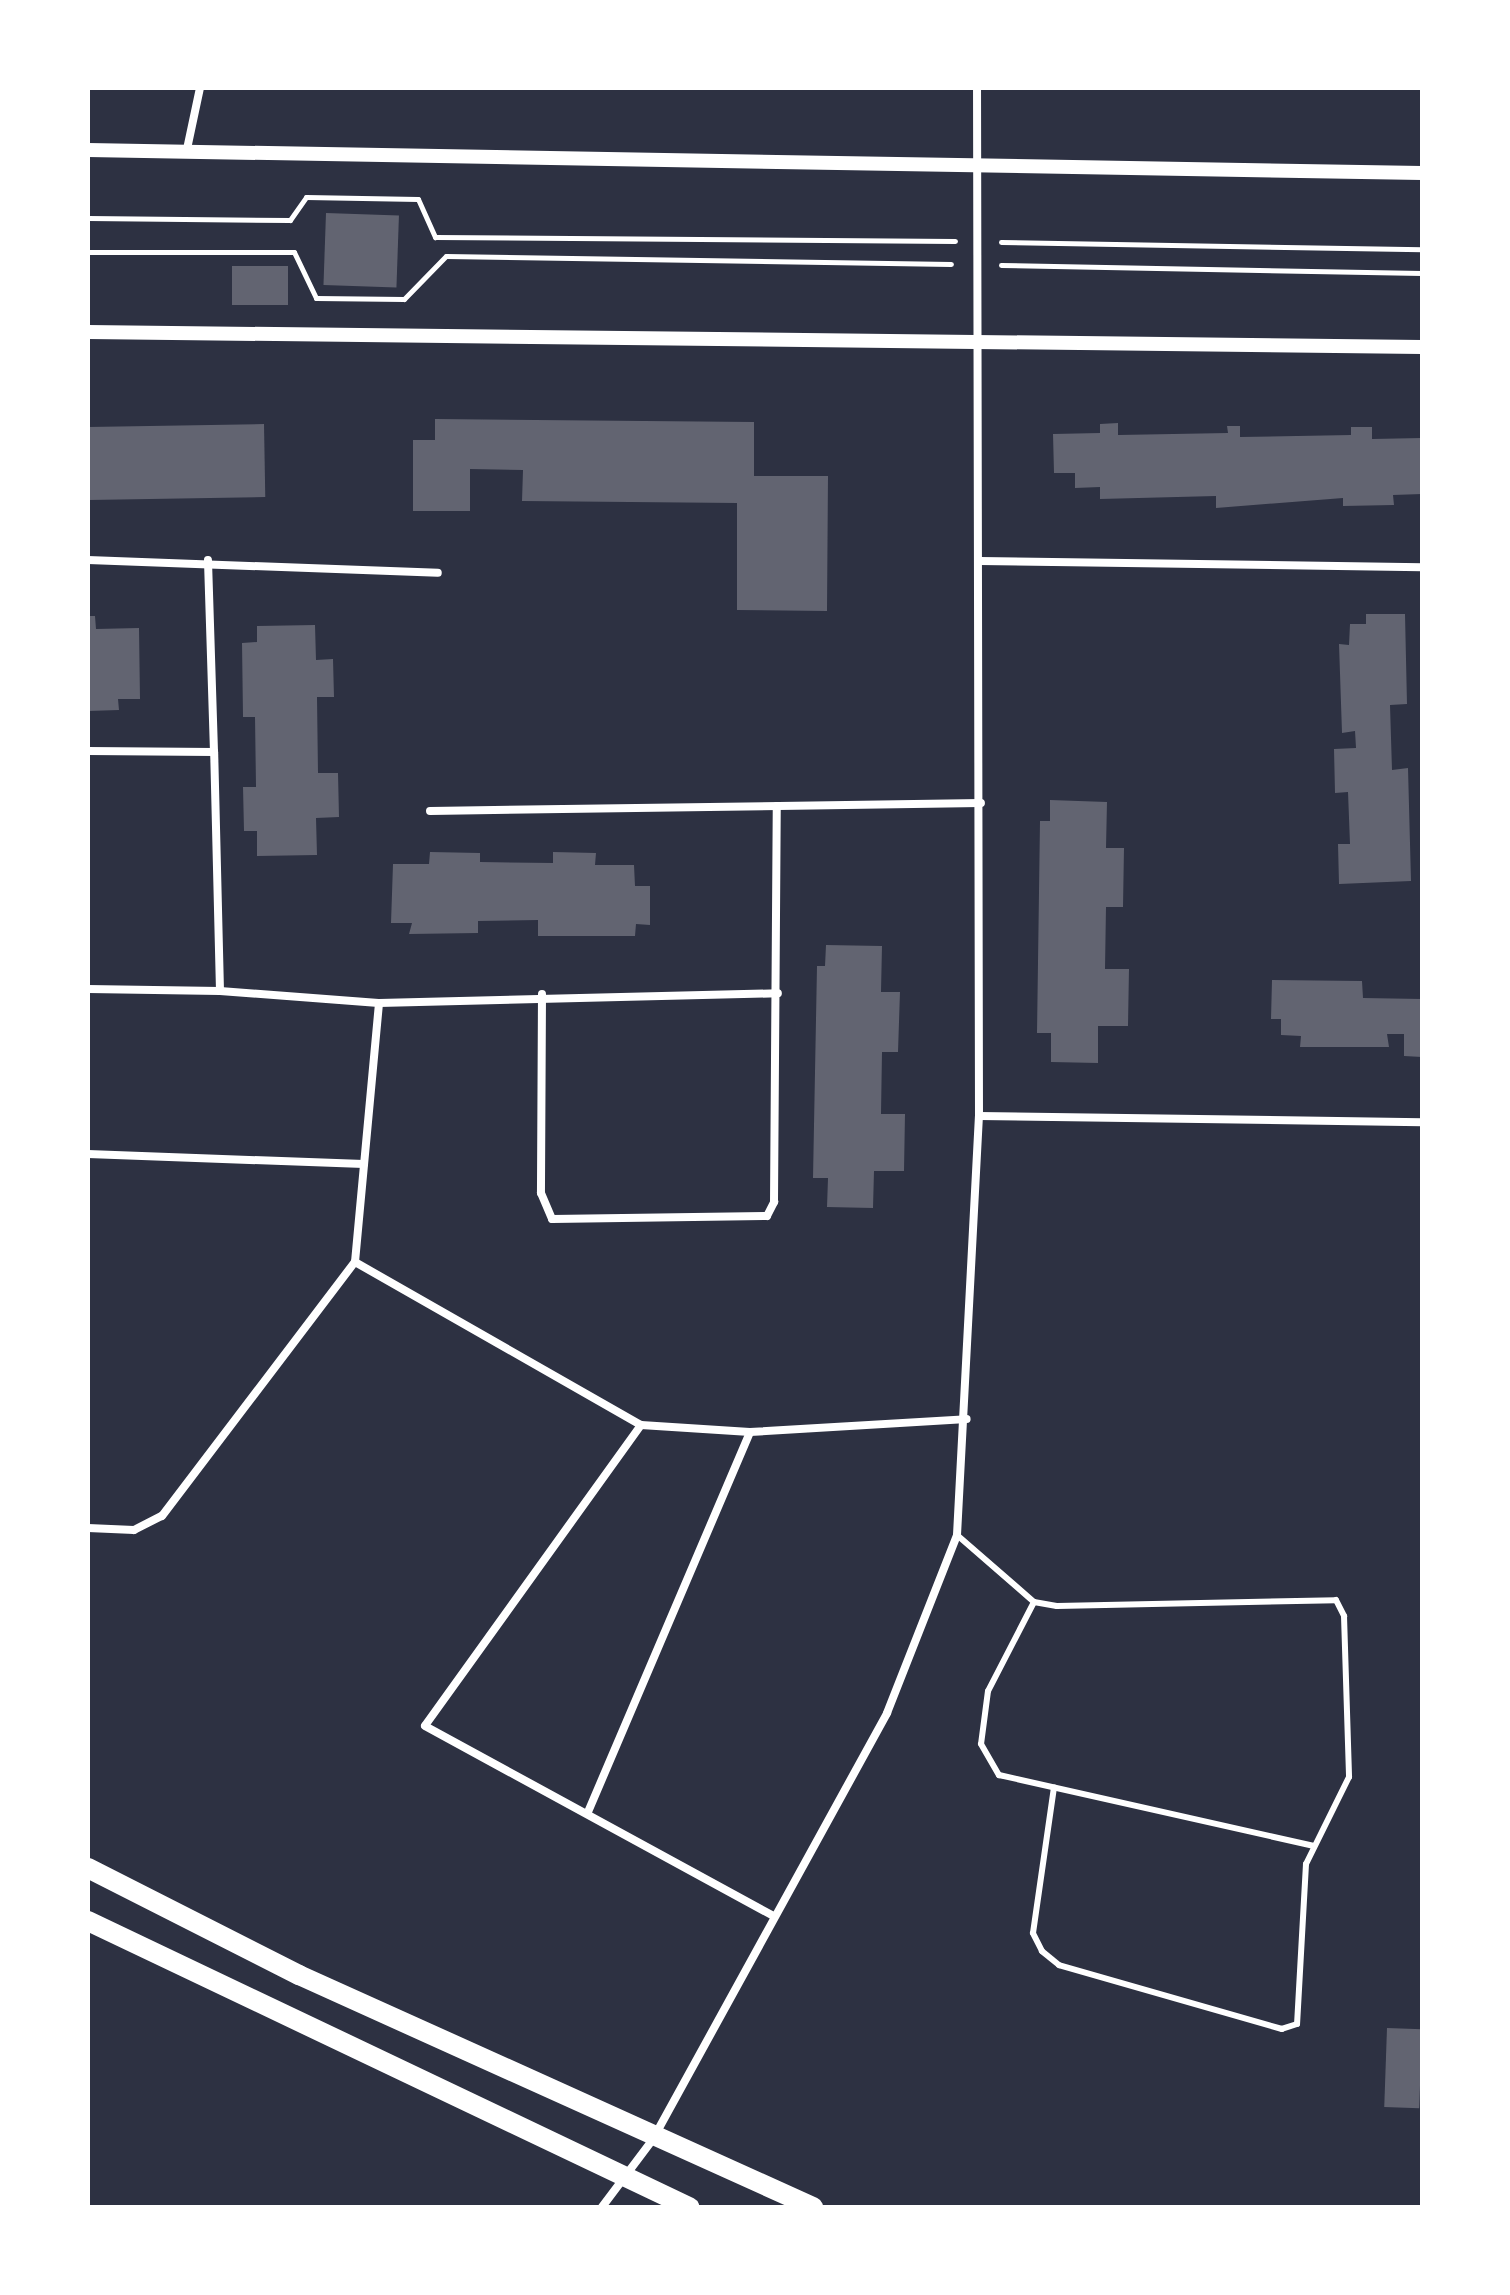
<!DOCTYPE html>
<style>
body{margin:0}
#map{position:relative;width:1510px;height:2295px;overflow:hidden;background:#2d3142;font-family:Barlow,sans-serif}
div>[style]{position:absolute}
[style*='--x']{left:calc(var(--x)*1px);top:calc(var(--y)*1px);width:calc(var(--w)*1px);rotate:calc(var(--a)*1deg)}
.building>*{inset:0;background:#626471;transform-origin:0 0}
.path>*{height:5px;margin:-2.5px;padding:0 2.5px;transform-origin:2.5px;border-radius:2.5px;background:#fff}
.service>*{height:6px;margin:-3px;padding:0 3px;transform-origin:3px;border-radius:3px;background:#fff}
.minor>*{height:8px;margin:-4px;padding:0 4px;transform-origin:4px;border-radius:4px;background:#fff}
.tertiary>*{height:14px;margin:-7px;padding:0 7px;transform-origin:7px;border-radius:7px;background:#fff}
.primary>*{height:20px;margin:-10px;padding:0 10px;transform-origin:10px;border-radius:10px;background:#fff}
span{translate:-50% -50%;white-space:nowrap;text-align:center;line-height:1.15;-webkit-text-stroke:7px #fff;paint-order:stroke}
.frame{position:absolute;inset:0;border:90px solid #fff;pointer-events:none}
</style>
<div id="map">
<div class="building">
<i style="left:326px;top:213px;width:73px;height:72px;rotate:2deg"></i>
<i style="left:232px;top:266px;width:56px;height:39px"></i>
<i style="clip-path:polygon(435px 419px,754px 422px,754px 476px,828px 476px,827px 611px,737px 610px,737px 503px,522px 501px,523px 470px,470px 469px,470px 511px,413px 511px,413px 440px,435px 440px)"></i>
<i style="clip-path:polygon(1118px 423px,1118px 435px,1228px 433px,1227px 426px,1240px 426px,1240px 437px,1351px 435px,1351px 427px,1372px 427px,1372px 439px,1422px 438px,1422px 494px,1393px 495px,1394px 505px,1343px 506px,1343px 498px,1216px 508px,1216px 496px,1100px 499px,1100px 487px,1075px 488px,1075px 473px,1054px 473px,1053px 434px,1100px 433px,1100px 424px)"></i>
<i style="left:264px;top:424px;width:73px;height:176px;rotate:89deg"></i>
<i style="clip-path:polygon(1366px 614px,1405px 614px,1407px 704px,1390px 705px,1392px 770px,1408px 768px,1411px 881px,1339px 884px,1338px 844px,1350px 844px,1348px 792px,1335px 793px,1334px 749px,1356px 748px,1355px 731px,1342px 733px,1339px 644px,1349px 645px,1350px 624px,1366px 624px)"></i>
<i style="clip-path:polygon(88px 616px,95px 616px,96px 629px,139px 628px,140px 699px,118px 699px,119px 710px,88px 711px)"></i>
<i style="clip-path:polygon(315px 625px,316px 660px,333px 659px,334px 697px,317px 697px,318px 773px,338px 773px,339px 817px,316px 818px,317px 855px,257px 856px,257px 831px,244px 831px,243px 787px,256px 787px,255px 717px,243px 717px,242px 643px,257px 642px,257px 626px)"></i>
<i style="clip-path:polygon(1050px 800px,1107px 802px,1106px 848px,1124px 848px,1123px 907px,1106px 907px,1105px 969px,1129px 969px,1128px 1026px,1098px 1026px,1098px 1063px,1051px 1062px,1051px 1033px,1037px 1033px,1040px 821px,1050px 821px)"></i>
<i style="clip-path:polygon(430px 852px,480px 853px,480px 862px,553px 863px,553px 852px,596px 853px,595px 865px,634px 865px,635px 886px,650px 886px,650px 925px,636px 924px,635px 936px,538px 936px,538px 920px,478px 921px,478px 933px,409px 934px,412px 923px,391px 923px,393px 864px,429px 864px)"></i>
<i style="clip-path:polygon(826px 945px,882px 946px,881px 992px,900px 992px,898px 1052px,882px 1052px,881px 1114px,905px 1114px,904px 1171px,874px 1171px,873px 1208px,827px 1207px,828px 1178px,813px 1178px,817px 966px,825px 966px)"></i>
<i style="clip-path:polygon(1272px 980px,1362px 981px,1363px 998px,1422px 999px,1422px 1057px,1404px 1056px,1404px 1034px,1387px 1034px,1389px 1047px,1300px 1047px,1301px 1036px,1281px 1035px,1281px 1019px,1271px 1019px)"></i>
<i style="left:1387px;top:2028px;width:35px;height:79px;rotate:2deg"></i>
</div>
<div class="path">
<i style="--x:88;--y:218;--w:202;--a:0.6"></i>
<i style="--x:290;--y:220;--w:28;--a:-55"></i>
<i style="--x:306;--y:197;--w:112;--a:1"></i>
<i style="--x:418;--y:199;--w:42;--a:65.9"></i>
<i style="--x:435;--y:237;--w:520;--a:0.44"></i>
<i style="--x:1001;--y:242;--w:421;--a:1"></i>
<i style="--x:88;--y:252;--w:206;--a:0"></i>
<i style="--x:294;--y:252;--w:51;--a:64.4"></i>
<i style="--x:316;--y:298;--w:88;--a:0.7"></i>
<i style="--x:404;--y:299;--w:60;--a:-45.7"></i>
<i style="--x:446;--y:256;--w:505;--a:0.91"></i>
<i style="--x:1001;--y:265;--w:421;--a:1.1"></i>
</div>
<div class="service">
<i style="--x:957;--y:1535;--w:102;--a:41"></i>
<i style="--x:1034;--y:1602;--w:23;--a:10"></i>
<i style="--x:1057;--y:1606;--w:279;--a:-1.2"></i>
<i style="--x:1336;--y:1600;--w:18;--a:63"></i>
<i style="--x:1344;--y:1616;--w:161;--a:88.2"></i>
<i style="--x:1349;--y:1777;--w:97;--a:116.3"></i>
<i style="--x:1306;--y:1864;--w:160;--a:93.2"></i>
<i style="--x:1297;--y:2024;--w:16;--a:162"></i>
<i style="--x:1282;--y:2029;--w:232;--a:-164"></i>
<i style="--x:1059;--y:1965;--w:22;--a:-141"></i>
<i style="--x:1042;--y:1951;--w:20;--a:-117"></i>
<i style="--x:1033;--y:1933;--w:147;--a:-81.8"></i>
<i style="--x:1034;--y:1602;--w:100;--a:117.3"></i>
<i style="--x:988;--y:1691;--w:53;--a:97.5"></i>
<i style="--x:981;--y:1744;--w:36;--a:60"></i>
<i style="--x:999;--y:1775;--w:323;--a:12.7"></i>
</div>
<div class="minor">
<i style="--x:187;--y:149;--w:62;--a:-78"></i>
<i style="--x:88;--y:560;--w:350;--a:2.1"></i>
<i style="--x:980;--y:561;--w:442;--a:0.8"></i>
<i style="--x:88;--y:751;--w:126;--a:0.5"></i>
<i style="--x:214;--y:752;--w:192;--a:-91.8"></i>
<i style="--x:430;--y:811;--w:551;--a:-0.83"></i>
<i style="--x:88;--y:989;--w:132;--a:0.9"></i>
<i style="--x:220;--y:991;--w:239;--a:-91.4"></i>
<i style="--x:220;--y:991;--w:159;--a:4.3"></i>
<i style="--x:379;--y:1003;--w:399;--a:-1.4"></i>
<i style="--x:542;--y:994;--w:199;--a:90.3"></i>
<i style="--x:541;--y:1193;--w:28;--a:67"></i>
<i style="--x:552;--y:1219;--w:215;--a:-0.8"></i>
<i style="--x:767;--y:1216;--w:16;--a:-63"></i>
<i style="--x:774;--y:1202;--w:396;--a:-89.6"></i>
<i style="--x:979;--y:1116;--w:443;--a:0.8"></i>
<i style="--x:88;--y:1154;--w:276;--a:2.1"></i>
<i style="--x:355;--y:1262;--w:329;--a:29.7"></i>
<i style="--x:641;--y:1425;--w:109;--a:3.7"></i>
<i style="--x:750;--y:1432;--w:217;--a:-3.4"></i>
<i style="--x:641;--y:1425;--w:370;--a:125.7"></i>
<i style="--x:425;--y:1726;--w:396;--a:28.6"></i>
<i style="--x:88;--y:1528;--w:46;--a:2.5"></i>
<i style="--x:134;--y:1530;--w:31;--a:-27"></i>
<i style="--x:162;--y:1516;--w:319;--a:-52.8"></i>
<i style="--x:355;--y:1262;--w:260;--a:-84.7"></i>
<i style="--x:588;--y:1812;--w:413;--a:-66.9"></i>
<i style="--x:602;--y:2207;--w:85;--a:-53.1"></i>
<i style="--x:653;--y:2139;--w:486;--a:-61.2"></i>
<i style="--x:887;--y:1713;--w:191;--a:-68.5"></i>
<i style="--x:957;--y:1535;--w:420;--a:-87"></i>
<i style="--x:979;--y:1116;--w:1028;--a:-90.11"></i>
</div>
<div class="tertiary">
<i style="--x:88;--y:150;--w:1334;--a:0.99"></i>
<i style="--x:88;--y:332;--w:1334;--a:0.64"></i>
</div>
<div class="primary">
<i style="--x:88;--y:1868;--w:237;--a:26.9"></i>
<i style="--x:299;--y:1975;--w:564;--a:24.29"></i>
<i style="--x:88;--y:1921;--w:666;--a:25.45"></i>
</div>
<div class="frame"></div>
</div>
